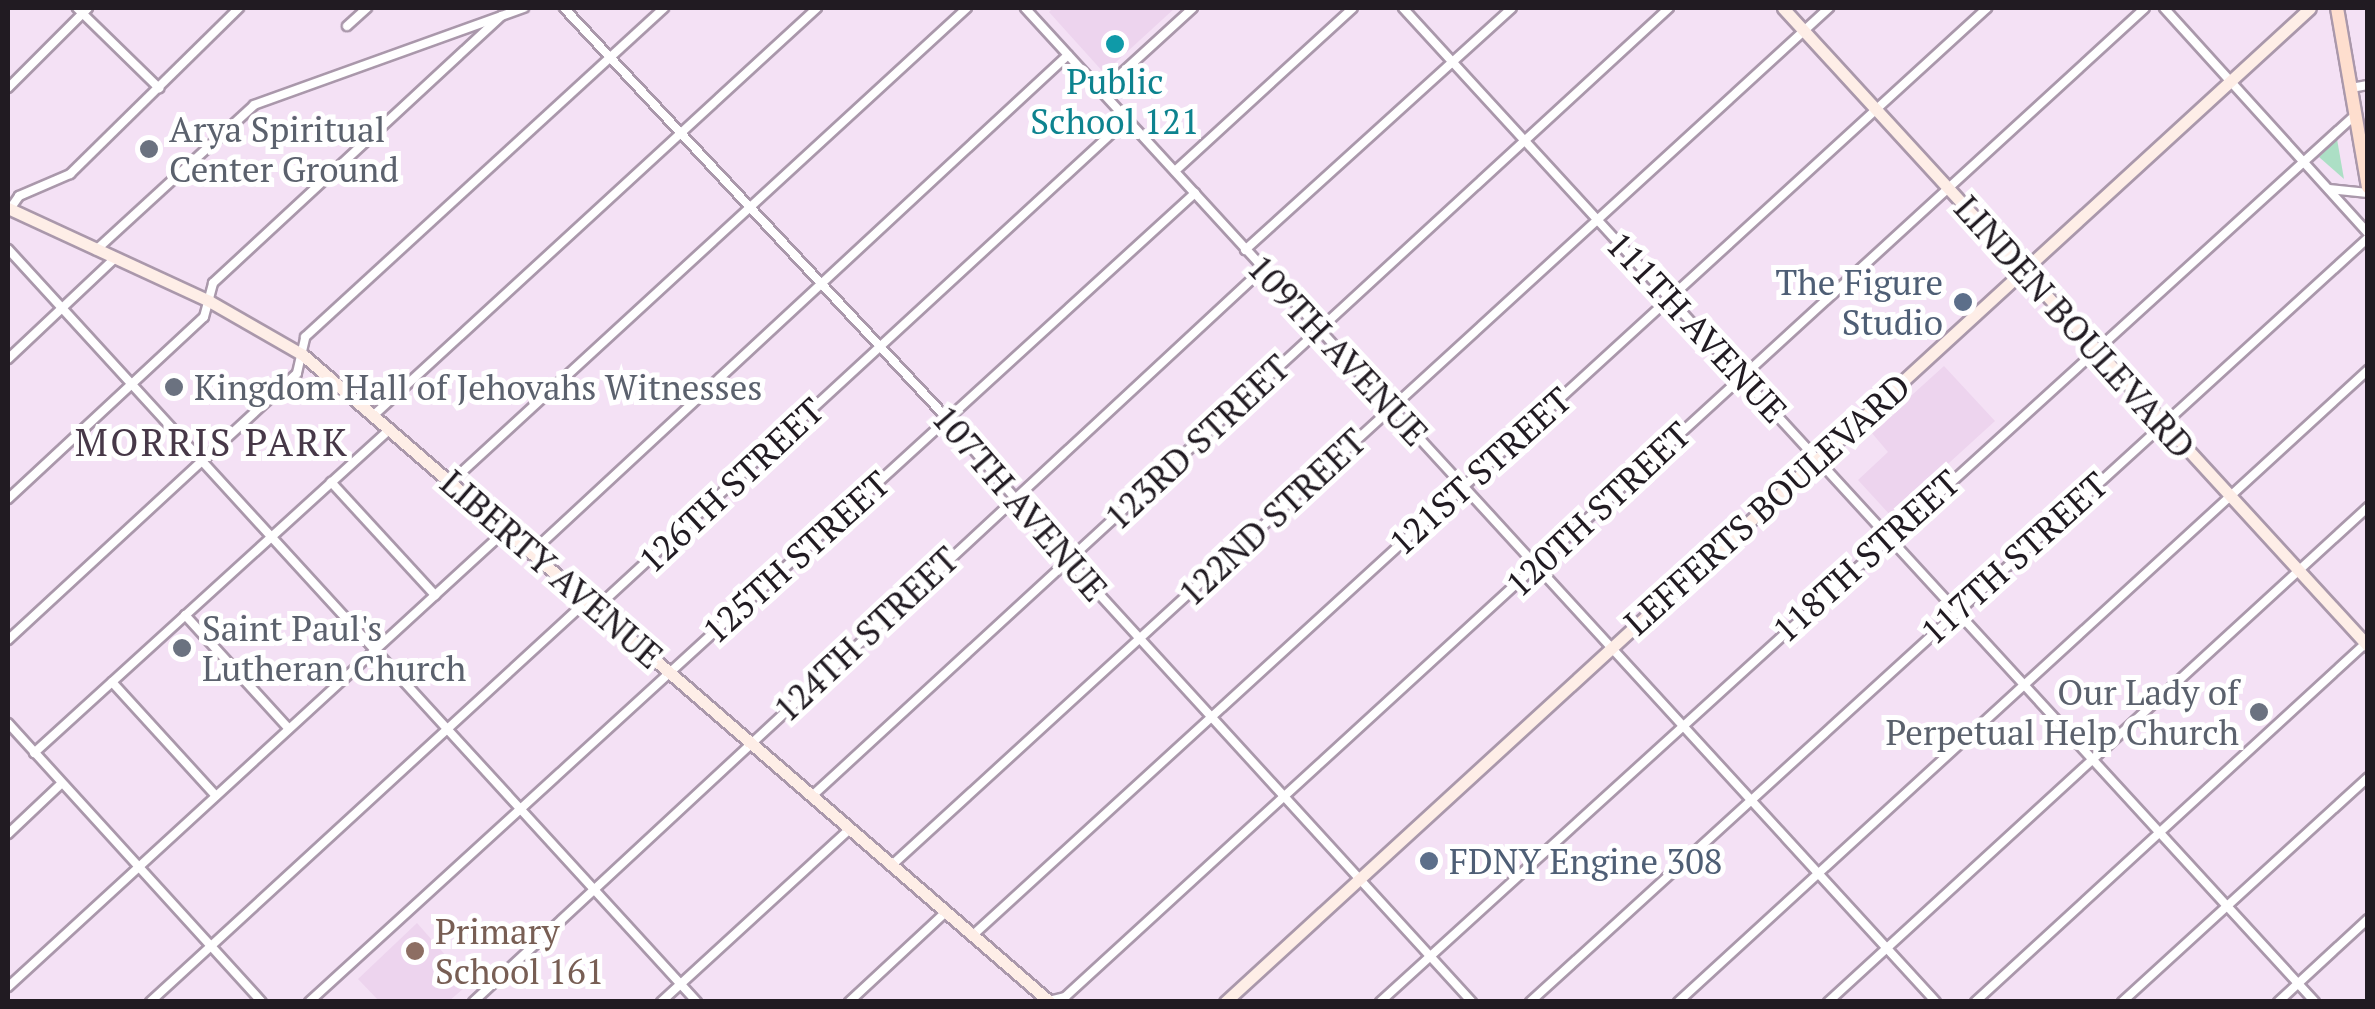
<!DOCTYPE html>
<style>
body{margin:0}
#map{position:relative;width:2375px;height:1009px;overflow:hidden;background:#f4e1f5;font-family:"PT Serif",serif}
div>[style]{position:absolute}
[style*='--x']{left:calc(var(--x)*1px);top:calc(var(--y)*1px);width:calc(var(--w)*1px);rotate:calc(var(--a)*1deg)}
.built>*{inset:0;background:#edd4ee}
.green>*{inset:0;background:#acdfc5}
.roads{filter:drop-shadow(2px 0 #aa98ab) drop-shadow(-2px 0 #aa98ab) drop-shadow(0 2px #aa98ab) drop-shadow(0 -2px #aa98ab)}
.street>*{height:8px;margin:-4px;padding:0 4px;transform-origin:4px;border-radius:4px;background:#fff}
.secondary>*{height:11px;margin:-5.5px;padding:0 5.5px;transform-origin:5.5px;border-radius:5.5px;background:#feeee7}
.primary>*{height:12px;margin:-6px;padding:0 6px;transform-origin:6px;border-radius:6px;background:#fedece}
.dots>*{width:28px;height:28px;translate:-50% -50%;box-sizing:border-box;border:5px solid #fff;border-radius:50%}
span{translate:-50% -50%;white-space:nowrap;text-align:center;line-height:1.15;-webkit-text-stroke:10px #fff;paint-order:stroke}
.culture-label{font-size:35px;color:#0d838f}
.worship-label{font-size:35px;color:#5b616d}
.left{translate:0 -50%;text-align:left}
.right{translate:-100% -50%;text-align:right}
.service-label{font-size:35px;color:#4e5e75}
.street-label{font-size:35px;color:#211b22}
.education-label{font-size:35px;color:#785e54}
.neighbourhood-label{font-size:38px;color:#473848;letter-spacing:2.5px}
.frame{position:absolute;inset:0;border:10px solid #211b22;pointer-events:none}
</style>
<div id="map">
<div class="built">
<i style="clip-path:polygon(1053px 8px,1175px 8px,1104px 73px,1049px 12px)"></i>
<i style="clip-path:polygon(1944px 366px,1995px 421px,1891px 516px,1858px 480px,1888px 452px,1871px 432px)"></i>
<i style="clip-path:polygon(417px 923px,470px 983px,449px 1001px,379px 1001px,358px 979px)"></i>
</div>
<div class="green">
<i style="clip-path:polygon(2337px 139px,2344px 179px,2319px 157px)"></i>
</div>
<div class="roads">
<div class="street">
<i style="--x:77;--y:8;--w:115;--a:44.3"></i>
<i style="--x:564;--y:8;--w:554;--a:46.97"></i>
<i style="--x:942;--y:413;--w:194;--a:49.4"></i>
<i style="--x:1068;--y:560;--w:599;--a:47.57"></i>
<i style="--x:1025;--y:8;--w:1348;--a:47.49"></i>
<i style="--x:1403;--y:8;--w:1349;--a:47.46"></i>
<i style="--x:2164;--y:8;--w:304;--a:47.8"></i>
<i style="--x:347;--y:26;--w:27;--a:-42"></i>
<i style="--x:8;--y:88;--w:113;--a:-45"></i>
<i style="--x:2351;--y:88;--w:17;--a:-10"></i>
<i style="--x:1102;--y:91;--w:123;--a:-42.4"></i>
<i style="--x:1175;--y:171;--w:241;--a:-42.5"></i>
<i style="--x:2329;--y:189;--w:39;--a:6"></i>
<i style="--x:10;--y:209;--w:16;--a:-55"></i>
<i style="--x:19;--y:196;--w:56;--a:-23.3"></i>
<i style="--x:70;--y:174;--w:237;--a:-44.5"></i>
<i style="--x:8;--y:249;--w:1021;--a:47.54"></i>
<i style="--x:96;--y:250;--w:214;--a:-42.5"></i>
<i style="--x:254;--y:105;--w:287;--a:-19.8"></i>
<i style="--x:1245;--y:250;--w:360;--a:-42.2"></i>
<i style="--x:8;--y:359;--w:146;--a:-43.3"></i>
<i style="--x:375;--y:414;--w:600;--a:-42.57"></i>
<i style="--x:452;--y:481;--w:699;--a:-42.57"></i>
<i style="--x:331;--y:482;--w:154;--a:47.4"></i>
<i style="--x:8;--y:499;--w:267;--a:-42.9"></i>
<i style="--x:204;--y:317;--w:35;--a:-75"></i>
<i style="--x:213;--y:283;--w:393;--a:-42.8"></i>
<i style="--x:532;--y:552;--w:731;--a:-42.84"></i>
<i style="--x:185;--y:615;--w:154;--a:47.6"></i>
<i style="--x:8;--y:640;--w:393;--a:-42.7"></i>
<i style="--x:297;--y:373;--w:37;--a:-77"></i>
<i style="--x:305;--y:337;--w:487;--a:-42.5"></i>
<i style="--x:112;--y:682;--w:154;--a:47.6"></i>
<i style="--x:8;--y:723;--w:377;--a:47.7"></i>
<i style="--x:34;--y:753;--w:481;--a:-42.3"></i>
<i style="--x:812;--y:796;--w:1164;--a:-42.6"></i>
<i style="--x:8;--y:834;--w:74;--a:-43.4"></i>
<i style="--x:892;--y:865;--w:1270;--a:-42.45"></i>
<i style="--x:973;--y:935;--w:1374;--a:-42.43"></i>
<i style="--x:8;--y:987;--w:676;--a:-42.54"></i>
<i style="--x:150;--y:1002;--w:581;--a:-42.56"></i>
<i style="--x:578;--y:609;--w:30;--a:-20"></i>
<i style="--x:606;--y:599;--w:708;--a:-42.65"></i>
<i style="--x:309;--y:1002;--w:1200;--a:-42.4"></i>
<i style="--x:473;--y:1002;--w:1078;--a:-42.86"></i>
<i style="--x:661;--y:1002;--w:256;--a:-42.5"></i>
<i style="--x:849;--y:1002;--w:132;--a:-42.9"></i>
<i style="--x:1045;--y:1002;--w:21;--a:-14"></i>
<i style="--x:1065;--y:997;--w:1464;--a:-42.48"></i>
<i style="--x:1380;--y:1002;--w:1318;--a:-42.29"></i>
<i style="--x:1530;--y:1002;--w:1134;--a:-42.36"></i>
<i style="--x:1678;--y:1002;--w:936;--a:-42.49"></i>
<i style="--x:1828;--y:1002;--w:733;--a:-42.51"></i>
<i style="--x:1975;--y:1002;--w:531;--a:-42.56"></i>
<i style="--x:2122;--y:1002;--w:333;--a:-42.4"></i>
<i style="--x:2278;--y:1002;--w:122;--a:-42.7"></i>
</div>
<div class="secondary">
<i style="--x:1783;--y:8;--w:866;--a:47.48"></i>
<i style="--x:8;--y:208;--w:221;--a:24.8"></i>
<i style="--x:209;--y:301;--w:108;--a:29.9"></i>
<i style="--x:303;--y:355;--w:988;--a:40.9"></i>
<i style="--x:1225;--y:1002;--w:1471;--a:-42.49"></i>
</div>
<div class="primary">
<i style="--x:2337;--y:8;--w:182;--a:80.2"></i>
</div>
</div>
<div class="dots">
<i style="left:1115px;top:44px;background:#0f9aa8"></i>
<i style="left:149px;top:149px;background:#6b7280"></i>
<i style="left:1963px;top:302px;background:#5c6f8a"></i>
<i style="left:174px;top:387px;background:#6b7280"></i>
<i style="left:182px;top:648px;background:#6b7280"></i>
<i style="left:2259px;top:712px;background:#6b7280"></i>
<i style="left:1429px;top:861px;background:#5c6f8a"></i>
<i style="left:415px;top:951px;background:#8d6e63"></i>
</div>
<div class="culture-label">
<span style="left:1115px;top:101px">Public<br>School 121</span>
</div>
<div class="worship-label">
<span class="left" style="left:169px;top:149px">Arya Spiritual<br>Center Ground</span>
<span class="left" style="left:194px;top:387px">Kingdom Hall of Jehovahs Witnesses</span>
<span class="left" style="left:202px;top:648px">Saint Paul's<br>Lutheran Church</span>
<span class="right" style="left:2239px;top:712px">Our Lady of<br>Perpetual Help Church</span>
</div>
<div class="service-label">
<span class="right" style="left:1943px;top:302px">The Figure<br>Studio</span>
<span class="left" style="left:1449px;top:861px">FDNY Engine 308</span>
</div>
<div class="street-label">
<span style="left:1697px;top:327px;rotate:47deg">111TH AVENUE</span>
<span style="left:2075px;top:327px;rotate:48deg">LINDEN BOULEVARD</span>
<span style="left:1338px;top:350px;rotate:47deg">109TH AVENUE</span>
<span style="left:1197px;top:442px;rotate:-43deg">123RD STREET</span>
<span style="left:1480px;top:471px;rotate:-42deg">121ST STREET</span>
<span style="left:731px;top:485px;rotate:-43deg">126TH STREET</span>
<span style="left:1020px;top:503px;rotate:49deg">107TH AVENUE</span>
<span style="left:1767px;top:504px;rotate:-42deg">LEFFERTS BOULEVARD</span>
<span style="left:1598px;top:509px;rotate:-43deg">120TH STREET</span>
<span style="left:1272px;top:517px;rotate:-43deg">122ND STREET</span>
<span style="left:1866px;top:556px;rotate:-42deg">118TH STREET</span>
<span style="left:796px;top:557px;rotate:-42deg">125TH STREET</span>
<span style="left:2014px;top:558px;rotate:-42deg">117TH STREET</span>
<span style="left:552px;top:569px;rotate:41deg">LIBERTY AVENUE</span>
<span style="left:866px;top:634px;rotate:-43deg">124TH STREET</span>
</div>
<div class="education-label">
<span class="left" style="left:435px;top:951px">Primary<br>School 161</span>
</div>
<div class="neighbourhood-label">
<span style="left:212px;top:443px">MORRIS PARK</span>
</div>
<div class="frame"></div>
</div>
